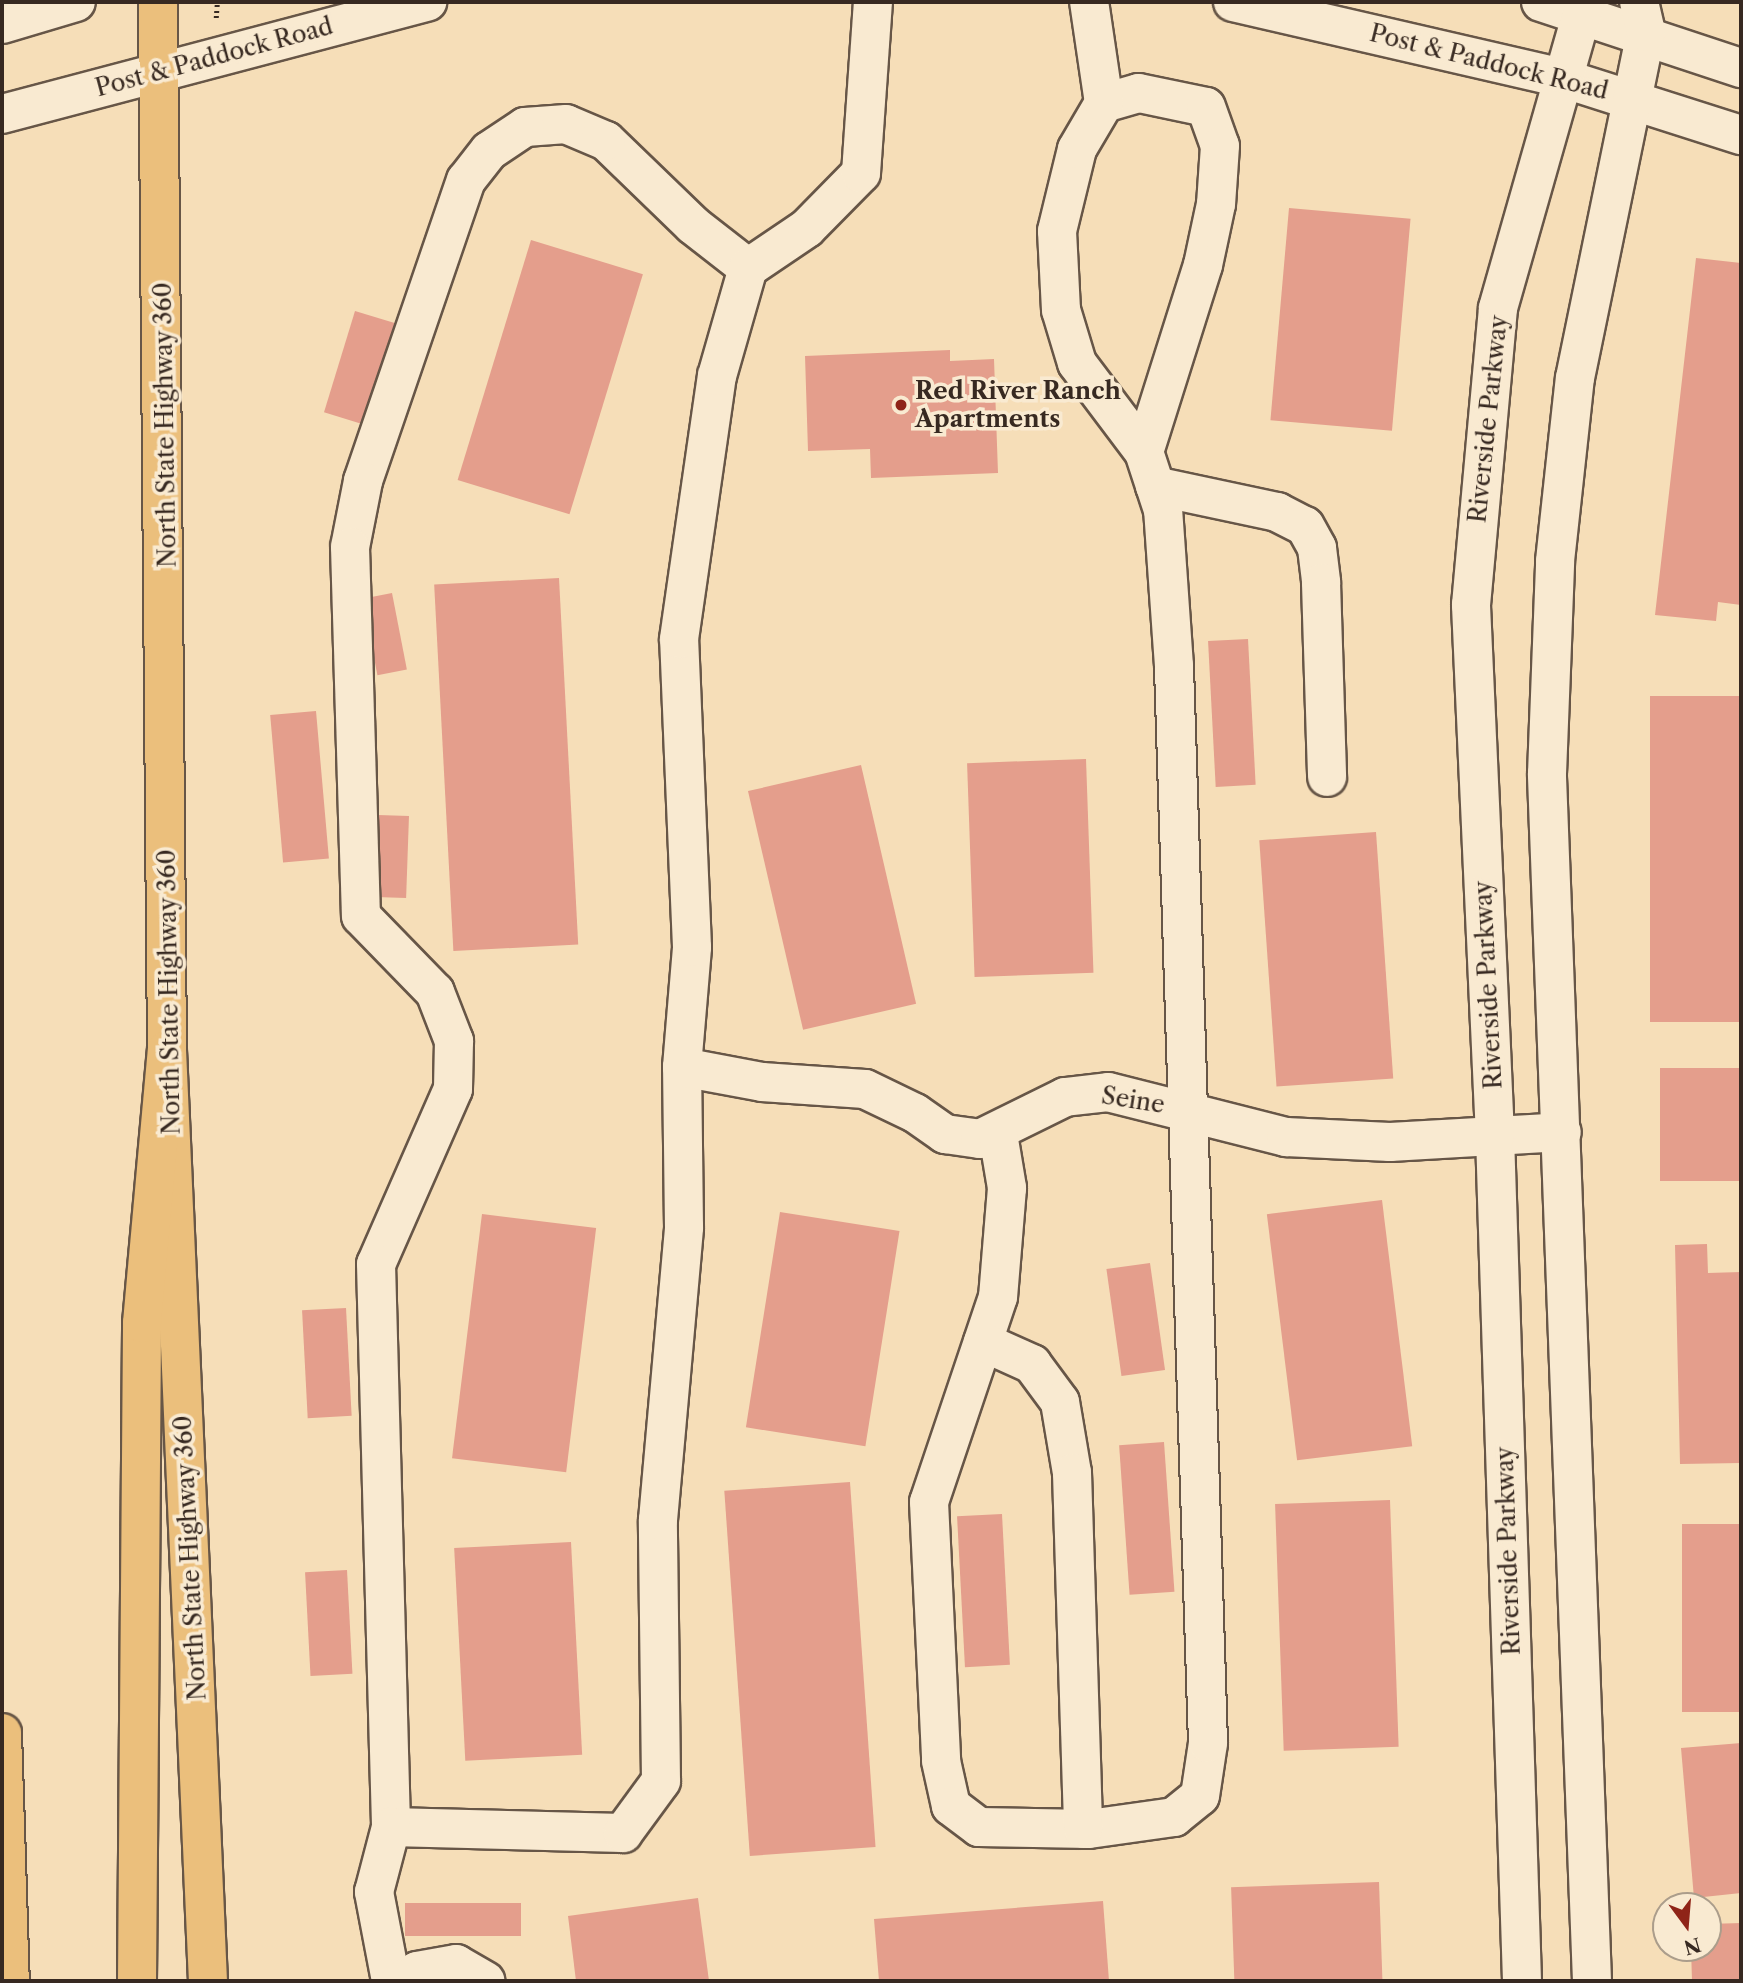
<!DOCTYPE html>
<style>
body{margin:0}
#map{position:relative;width:1743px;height:1983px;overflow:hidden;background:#f6deb8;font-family:"Libre Caslon Text",serif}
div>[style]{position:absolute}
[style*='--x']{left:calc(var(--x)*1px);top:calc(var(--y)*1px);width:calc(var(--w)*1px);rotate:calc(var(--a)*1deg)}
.building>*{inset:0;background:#e49e8c;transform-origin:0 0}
.path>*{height:4.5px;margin-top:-2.25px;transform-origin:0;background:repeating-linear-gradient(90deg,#372921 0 2px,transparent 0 5.5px)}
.roads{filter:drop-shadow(2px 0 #675647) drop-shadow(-2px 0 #675647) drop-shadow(0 2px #675647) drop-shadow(0 -2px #675647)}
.minor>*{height:38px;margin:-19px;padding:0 19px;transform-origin:19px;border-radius:19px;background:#f9ead1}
.major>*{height:38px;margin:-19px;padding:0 19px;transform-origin:19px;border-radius:19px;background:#ebbf7c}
.highway>*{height:38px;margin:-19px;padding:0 19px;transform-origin:19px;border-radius:19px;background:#ebbf7c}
.dots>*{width:19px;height:19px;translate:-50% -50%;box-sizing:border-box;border:4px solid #f9ead1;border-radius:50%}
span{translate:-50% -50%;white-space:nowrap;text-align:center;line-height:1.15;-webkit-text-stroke:7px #f9ead1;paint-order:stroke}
.street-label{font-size:24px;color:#372921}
.poi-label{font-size:24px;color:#372921;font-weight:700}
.left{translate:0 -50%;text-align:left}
.frame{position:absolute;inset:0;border:4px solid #372921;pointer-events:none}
.north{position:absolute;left:1652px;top:1892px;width:70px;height:70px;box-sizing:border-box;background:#f9ead1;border:2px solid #ab9d8b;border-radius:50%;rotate:164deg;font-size:19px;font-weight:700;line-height:28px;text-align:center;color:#372921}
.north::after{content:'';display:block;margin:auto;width:24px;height:32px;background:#8f2418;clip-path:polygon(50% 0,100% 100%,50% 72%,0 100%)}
</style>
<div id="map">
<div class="building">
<i style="left:1289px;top:208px;width:122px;height:213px;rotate:5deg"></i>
<i style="left:531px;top:240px;width:117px;height:251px;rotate:17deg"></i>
<i style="clip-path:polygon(1696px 258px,1741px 263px,1741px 605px,1718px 602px,1716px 621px,1655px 615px)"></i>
<i style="left:355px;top:311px;width:44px;height:106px;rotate:17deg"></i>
<i style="clip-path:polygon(950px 350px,950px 361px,994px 359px,998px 473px,871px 478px,870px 449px,808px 451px,805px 356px)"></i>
<i style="left:559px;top:578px;width:367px;height:125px;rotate:87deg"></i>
<i style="left:392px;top:593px;width:78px;height:30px;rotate:79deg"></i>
<i style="left:1248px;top:639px;width:146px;height:40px;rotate:87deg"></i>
<i style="left:1741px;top:696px;width:326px;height:91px;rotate:90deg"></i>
<i style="left:316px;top:711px;width:148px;height:46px;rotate:85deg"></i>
<i style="left:1086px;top:759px;width:214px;height:119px;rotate:88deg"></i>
<i style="left:861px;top:765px;width:245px;height:116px;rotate:77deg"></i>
<i style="left:378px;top:815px;width:31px;height:82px;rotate:2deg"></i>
<i style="left:1376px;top:832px;width:247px;height:117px;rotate:86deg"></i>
<i style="left:1741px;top:1068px;width:113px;height:81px;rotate:90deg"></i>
<i style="left:1382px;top:1200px;width:248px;height:116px;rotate:83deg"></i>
<i style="left:780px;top:1212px;width:121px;height:218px;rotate:9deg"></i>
<i style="left:482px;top:1214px;width:115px;height:246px;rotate:7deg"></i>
<i style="clip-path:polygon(1707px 1244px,1708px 1273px,1741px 1272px,1741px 1463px,1680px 1464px,1675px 1245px)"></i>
<i style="left:1150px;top:1263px;width:108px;height:44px;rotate:82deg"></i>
<i style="left:346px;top:1308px;width:108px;height:44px;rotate:87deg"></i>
<i style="left:1164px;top:1442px;width:150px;height:45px;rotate:86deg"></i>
<i style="left:850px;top:1482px;width:366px;height:126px;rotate:86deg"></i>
<i style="left:1390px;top:1500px;width:247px;height:115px;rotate:88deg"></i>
<i style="left:1002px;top:1514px;width:151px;height:45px;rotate:87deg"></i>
<i style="left:1741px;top:1524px;width:188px;height:59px;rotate:90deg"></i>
<i style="left:571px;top:1542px;width:213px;height:117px;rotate:87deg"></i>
<i style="left:347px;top:1570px;width:104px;height:42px;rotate:87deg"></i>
<i style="clip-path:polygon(1741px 1743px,1741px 1893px,1694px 1898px,1681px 1748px)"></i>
<i style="left:1379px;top:1882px;width:99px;height:148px;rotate:88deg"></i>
<i style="clip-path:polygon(698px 1898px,709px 1981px,576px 1981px,568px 1916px)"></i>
<i style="clip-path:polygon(1103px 1901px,1109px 1981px,879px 1981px,874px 1919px)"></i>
<i style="left:521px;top:1903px;width:33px;height:116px;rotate:90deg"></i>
<i style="clip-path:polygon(1741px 1923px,1741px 1981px,1692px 1981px,1691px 1948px,1708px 1948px,1708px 1924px)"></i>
</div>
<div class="path">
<i style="--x:216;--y:18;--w:16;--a:-86"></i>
</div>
<div class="roads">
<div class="minor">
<i style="--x:1233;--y:2;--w:338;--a:13"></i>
<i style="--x:1562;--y:78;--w:188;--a:17.7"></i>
<i style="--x:1541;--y:2;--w:211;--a:18.3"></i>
<i style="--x:2;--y:24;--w:77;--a:-16.6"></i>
<i style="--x:1104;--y:103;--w:36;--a:-16"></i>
<i style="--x:1139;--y:93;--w:68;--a:11.8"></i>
<i style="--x:1206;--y:107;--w:41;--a:70.3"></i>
<i style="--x:1220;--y:146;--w:58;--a:93.9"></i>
<i style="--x:1216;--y:204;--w:62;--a:102"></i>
<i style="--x:1203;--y:265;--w:196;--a:107.5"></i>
<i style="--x:2;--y:114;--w:440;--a:-14.8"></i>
<i style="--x:748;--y:268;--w:70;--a:-142"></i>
<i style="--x:693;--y:225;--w:121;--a:-136"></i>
<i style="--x:606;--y:141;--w:43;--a:-157"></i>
<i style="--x:566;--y:124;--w:41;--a:175.8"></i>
<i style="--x:525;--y:127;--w:43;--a:146.3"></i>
<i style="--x:489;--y:151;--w:37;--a:128"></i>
<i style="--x:466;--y:180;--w:318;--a:108.9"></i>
<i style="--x:363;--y:481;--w:67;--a:101.1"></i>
<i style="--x:350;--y:547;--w:369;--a:88.3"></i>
<i style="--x:361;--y:916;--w:106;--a:45.8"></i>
<i style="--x:435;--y:992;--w:53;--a:68.8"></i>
<i style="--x:454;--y:1041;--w:48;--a:91.2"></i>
<i style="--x:453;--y:1089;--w:191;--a:113.7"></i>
<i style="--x:376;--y:1264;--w:563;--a:88.47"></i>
<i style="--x:391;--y:1827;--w:232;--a:1.5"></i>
<i style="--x:623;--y:1833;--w:64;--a:-53.8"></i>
<i style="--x:661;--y:1781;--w:261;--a:-90.7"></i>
<i style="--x:658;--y:1520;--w:294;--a:-84.9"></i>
<i style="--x:684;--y:1227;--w:160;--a:-90.7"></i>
<i style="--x:682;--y:1067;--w:120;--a:-85.2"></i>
<i style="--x:692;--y:947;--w:308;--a:-92.4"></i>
<i style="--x:679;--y:639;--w:266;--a:-81.8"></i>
<i style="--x:717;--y:376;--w:112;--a:-74"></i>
<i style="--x:748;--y:268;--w:71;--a:-34.1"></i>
<i style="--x:807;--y:228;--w:77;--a:-45.5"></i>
<i style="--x:861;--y:173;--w:171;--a:-86"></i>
<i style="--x:1155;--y:486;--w:125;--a:12"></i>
<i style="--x:1277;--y:512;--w:31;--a:27"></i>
<i style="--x:1305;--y:526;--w:25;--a:61"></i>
<i style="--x:1317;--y:548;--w:35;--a:83"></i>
<i style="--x:1321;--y:583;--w:194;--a:88.2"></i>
<i style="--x:682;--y:1067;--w:81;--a:10.6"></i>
<i style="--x:762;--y:1082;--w:103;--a:3.9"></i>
<i style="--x:865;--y:1089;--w:55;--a:25.6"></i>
<i style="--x:915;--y:1113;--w:37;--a:35"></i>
<i style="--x:945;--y:1134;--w:35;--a:8"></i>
<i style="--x:980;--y:1139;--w:95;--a:-26.3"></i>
<i style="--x:1065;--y:1097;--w:43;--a:-6.6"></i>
<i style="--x:1108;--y:1092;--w:184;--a:14.2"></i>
<i style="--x:1286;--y:1137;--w:104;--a:2.8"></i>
<i style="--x:1390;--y:1142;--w:172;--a:-3.3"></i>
<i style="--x:998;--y:1134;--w:55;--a:80.5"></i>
<i style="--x:1007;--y:1188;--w:109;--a:94.7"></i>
<i style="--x:998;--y:1297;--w:216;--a:108.6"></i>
<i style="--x:929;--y:1502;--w:259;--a:87.3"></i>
<i style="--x:941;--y:1761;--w:46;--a:77.5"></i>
<i style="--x:951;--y:1806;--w:35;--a:37"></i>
<i style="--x:979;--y:1827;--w:110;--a:1"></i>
<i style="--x:1089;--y:1829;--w:86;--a:-8"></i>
<i style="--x:1174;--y:1817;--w:33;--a:-39"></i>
<i style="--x:1200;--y:1796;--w:54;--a:-81.4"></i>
<i style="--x:1208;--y:1743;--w:1078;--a:-91.81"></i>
<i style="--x:1174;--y:666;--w:156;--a:-94"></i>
<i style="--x:1163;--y:510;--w:61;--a:-108.1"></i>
<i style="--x:1144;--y:452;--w:111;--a:-127"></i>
<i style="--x:1077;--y:363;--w:55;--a:-106.8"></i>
<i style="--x:1061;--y:310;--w:79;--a:-92.9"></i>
<i style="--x:1057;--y:231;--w:84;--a:-76.3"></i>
<i style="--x:1077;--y:149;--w:53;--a:-59.6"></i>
<i style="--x:1104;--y:103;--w:102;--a:-98.4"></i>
<i style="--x:983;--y:1342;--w:54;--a:24.2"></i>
<i style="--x:1032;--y:1364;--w:47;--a:53.6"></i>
<i style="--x:1060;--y:1402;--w:72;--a:80.4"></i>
<i style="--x:1072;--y:1473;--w:356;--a:88.2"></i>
<i style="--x:391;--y:1981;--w:91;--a:-100.8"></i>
<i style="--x:374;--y:1892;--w:67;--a:-75.3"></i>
<i style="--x:400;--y:1981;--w:20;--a:-30"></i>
<i style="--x:417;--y:1971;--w:40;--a:-10"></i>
<i style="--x:456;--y:1964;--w:34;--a:30"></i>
<i style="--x:1522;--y:1981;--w:845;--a:-91.83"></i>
<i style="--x:1495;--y:1136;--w:532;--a:-92.59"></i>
<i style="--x:1471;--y:605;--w:298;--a:-84.8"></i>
<i style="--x:1498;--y:308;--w:318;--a:-74.1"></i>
<i style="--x:1592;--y:1981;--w:1208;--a:-92.14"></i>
<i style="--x:1547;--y:774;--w:213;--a:-87.8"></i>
<i style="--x:1555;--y:561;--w:184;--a:-83.8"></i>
<i style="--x:1575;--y:378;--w:353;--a:-78.4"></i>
<i style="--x:1646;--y:32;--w:31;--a:-103"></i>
</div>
<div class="major">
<i style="--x:158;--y:2;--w:1048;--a:89.51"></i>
<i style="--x:167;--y:1050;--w:932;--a:87.48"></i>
</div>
<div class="highway">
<i style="--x:2;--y:1733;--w:248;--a:88.2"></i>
<i style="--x:137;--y:1981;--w:658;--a:-89.56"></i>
<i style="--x:142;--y:1323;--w:274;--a:-84.8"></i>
</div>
</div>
<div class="dots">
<i style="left:901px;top:405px;background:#8f2418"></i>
</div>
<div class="street-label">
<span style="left:214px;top:57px;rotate:-15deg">Post &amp; Paddock Road</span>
<span style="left:1489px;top:62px;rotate:14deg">Post &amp; Paddock Road</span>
<span style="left:1488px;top:419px;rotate:-84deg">Riverside Parkway</span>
<span style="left:165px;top:425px;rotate:-91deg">North State Highway 360</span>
<span style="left:1488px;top:985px;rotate:-93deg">Riverside Parkway</span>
<span style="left:169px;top:992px;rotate:-91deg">North State Highway 360</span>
<span style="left:1133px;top:1100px;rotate:9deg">Seine</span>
<span style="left:1508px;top:1551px;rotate:-92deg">Riverside Parkway</span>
<span style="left:190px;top:1558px;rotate:-93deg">North State Highway 360</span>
</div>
<div class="poi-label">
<span class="left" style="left:915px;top:405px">Red River Ranch<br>Apartments</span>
</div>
<div class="frame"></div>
<div class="north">N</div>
</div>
